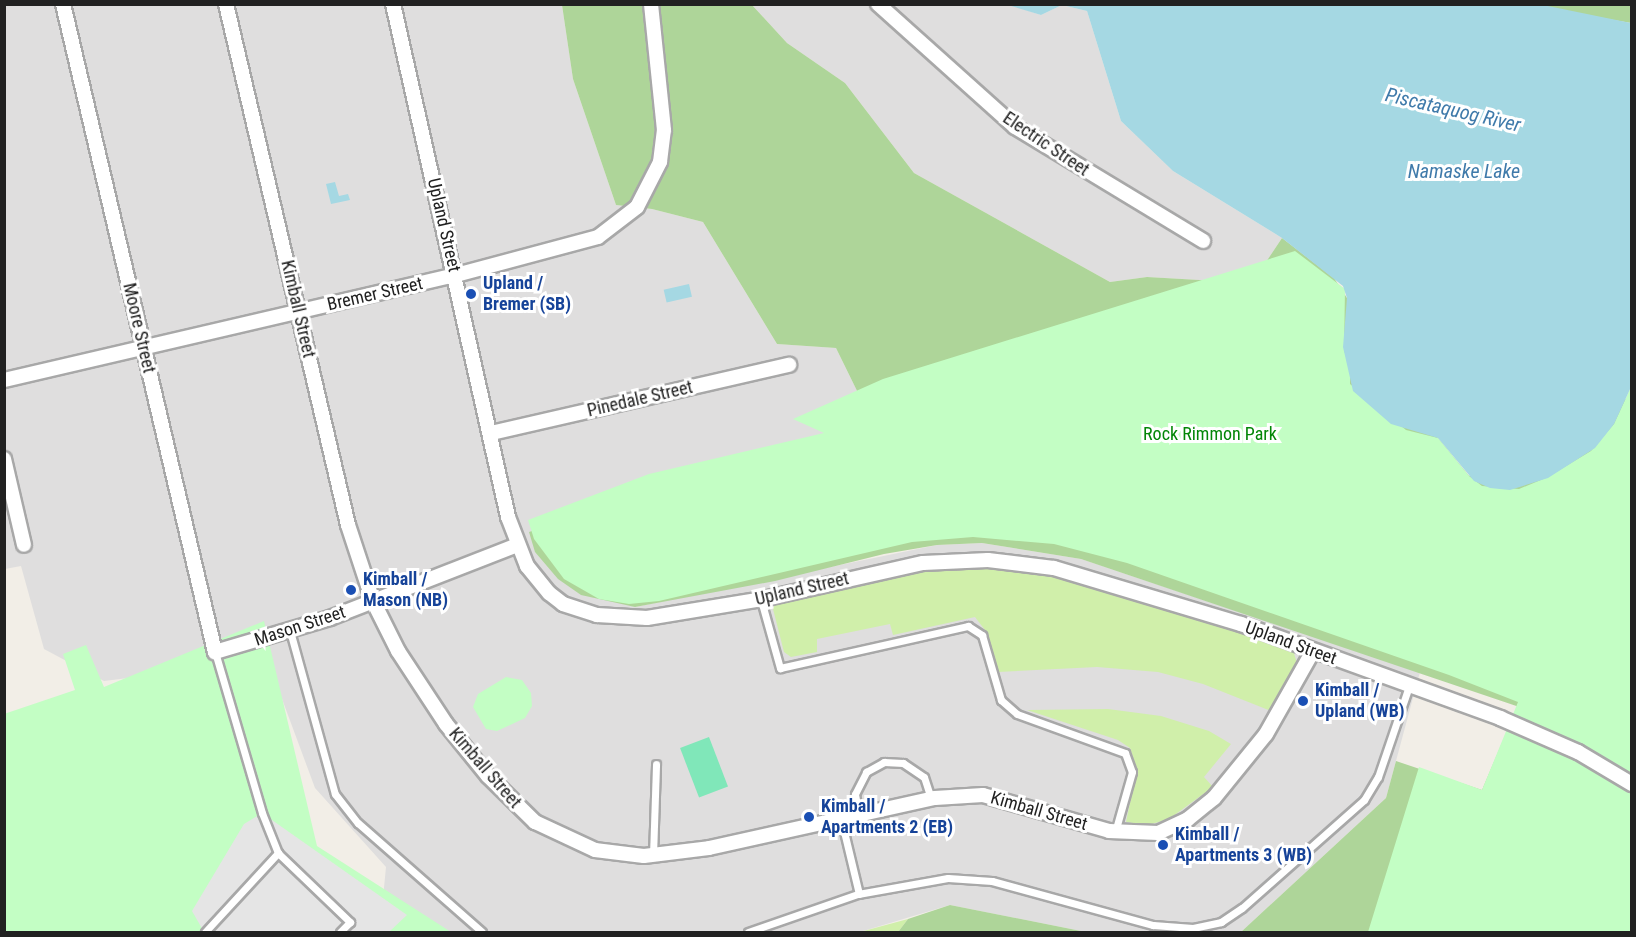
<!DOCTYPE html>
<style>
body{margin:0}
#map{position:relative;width:1636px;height:937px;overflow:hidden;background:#f2eee7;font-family:"Roboto Condensed",sans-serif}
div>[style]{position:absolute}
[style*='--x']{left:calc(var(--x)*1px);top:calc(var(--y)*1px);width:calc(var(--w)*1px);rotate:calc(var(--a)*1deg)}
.residential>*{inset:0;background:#dfdede}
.grass>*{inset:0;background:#d0efaa}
.forest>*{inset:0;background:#aed599}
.park>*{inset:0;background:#c3fec4}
.pitch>*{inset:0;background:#80e7b9;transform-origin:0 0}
.parking>*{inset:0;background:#e5e5e5}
.water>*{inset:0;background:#a5d8e3;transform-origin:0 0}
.roads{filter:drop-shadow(2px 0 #a8a8a8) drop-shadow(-2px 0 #a8a8a8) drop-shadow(0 2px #a8a8a8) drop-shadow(0 -2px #a8a8a8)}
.service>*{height:7px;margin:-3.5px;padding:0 3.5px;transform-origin:3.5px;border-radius:3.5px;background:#fff}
.minor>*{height:14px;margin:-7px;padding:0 7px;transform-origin:7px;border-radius:7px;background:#fff}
.dots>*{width:16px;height:16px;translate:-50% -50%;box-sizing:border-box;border:3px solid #fff;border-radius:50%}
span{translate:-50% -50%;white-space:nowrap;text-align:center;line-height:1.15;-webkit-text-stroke:6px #fff;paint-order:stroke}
.street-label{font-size:18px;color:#212121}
.transit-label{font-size:18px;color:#164399;font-weight:700}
.left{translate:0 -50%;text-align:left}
.park-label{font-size:18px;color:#038607}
.water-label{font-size:20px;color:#3f7aaa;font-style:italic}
.frame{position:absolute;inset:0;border:6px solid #212121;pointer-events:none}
</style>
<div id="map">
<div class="residential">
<i style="clip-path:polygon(1008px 4px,1041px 15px,1062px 5px,1087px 11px,1121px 121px,1173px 171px,1282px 238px,1252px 283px,1147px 277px,1110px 282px,914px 173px,845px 83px,787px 43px,752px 5px)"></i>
<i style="clip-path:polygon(4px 5px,562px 5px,573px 79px,616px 205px,652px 209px,703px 222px,777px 344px,836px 348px,861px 399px,837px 430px,635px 607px,937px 545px,982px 543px,1081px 559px,1420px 672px,1386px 798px,1241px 932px,1086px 932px,950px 905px,860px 932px,435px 932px,383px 898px,386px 867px,315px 788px,265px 653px,234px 665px,104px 681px,44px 649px,21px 566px,5px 569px)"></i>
</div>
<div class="grass">
<i style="clip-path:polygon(974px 565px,1085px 579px,1292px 647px,1297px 663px,1271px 711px,1203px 684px,1158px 672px,1097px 667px,998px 672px,988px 634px,975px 617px,893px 635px,890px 624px,817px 639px,817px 652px,791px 657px,784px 652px,773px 609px,775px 603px,887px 575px)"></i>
<i style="clip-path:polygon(1108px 709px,1161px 716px,1209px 731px,1231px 744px,1204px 777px,1213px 787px,1169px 819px,1148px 825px,1126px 822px,1137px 769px,1130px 748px,1118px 740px,1027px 710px)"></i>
<i style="clip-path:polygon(908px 919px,898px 932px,860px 932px)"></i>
</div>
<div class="forest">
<i style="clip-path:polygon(562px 5px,752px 5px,787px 43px,845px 83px,914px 173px,1110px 282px,1147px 277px,1252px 283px,1282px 238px,1334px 278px,1438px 438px,1469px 476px,1628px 398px,1631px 387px,1555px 719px,1081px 559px,982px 543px,937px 545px,884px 554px,775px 581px,635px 607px,581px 595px,558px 579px,535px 552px,529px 532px,837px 430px,861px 399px,836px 348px,777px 344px,703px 222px,652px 209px,616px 205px,573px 79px)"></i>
<i style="clip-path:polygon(1538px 5px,1631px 5px,1631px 23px,1567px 12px)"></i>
<i style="clip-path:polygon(1507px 731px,1631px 932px,1241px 932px,1386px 798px,1396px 761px,1482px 790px)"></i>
<i style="clip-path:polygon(950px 905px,1086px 932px,898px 932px,908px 919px)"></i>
</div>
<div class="park">
<i style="clip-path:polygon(1295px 251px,1345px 289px,1344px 351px,1350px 364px,1350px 384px,1406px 430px,1438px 438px,1469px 476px,1482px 486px,1519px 489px,1548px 477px,1591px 451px,1614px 424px,1631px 387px,1631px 932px,1368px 932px,1419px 767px,1482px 790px,1518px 702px,1449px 675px,1127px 563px,1054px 544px,973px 537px,912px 542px,659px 601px,629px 604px,599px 599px,564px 579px,534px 539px,528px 520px,649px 474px,824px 433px,793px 419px,883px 379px)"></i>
<i style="clip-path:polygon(264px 621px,317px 846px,451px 932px,5px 932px,4px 714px,75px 690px,63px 654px,86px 645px,104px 687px)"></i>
<i style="clip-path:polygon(506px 677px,522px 680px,531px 693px,532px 706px,525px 718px,497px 731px,486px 729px,473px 707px,478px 694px)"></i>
</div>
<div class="pitch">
<i style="left:709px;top:737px;width:53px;height:31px;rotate:69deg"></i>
</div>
<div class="parking">
<i style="clip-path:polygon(262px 813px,407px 915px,389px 932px,204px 932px,192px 911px,244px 824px)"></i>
</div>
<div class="water">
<i style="clip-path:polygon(1538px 4px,1631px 23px,1631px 387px,1614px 424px,1595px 448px,1548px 478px,1510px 490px,1490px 488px,1474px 481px,1438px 438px,1391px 424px,1353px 391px,1343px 347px,1347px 298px,1343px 286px,1282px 238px,1173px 171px,1121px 121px,1087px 11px,1062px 5px,1041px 15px,1008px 5px)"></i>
<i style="clip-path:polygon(335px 182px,339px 196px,348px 194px,350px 200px,331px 204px,326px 184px)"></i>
<i style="left:689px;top:284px;width:13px;height:26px;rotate:77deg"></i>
</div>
<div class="roads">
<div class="service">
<i style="--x:761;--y:600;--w:71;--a:74.4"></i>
<i style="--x:780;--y:668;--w:193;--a:-12.6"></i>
<i style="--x:968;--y:626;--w:17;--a:33"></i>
<i style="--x:982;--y:635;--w:68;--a:73.7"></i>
<i style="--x:1001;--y:700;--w:21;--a:41"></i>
<i style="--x:1017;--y:714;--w:115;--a:19.9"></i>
<i style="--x:1125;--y:753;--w:20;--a:70"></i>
<i style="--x:1132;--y:772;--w:62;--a:105.8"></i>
<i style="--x:290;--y:631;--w:169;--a:74.6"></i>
<i style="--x:335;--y:794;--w:37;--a:52"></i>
<i style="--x:358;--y:823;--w:165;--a:41.3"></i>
<i style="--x:215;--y:652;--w:168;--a:73.7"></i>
<i style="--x:262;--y:813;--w:43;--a:68.2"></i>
<i style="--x:278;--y:853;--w:100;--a:43.8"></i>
<i style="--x:350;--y:922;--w:14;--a:135"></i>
<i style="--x:859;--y:815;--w:21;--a:-101"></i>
<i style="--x:855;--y:794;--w:25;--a:-63"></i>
<i style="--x:866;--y:772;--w:21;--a:-29"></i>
<i style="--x:884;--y:762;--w:19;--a:3"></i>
<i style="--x:903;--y:763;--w:25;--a:34"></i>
<i style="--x:924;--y:777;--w:23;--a:72"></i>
<i style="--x:841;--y:819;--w:77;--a:76.5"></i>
<i style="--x:653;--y:856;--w:92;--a:-88.1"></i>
<i style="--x:205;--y:932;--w:108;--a:-47.3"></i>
<i style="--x:748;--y:932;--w:116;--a:-19.1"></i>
<i style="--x:858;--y:894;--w:91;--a:-10.1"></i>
<i style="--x:948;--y:878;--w:44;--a:3.9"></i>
<i style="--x:992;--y:881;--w:167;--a:15.3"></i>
<i style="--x:1153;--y:925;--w:40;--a:4.3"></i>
<i style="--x:1193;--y:928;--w:29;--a:-12"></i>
<i style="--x:1221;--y:922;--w:25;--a:-34"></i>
<i style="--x:1242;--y:908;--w:163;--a:-41.5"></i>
<i style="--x:1364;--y:800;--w:27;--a:-59"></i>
<i style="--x:1378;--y:777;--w:96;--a:-71.2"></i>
</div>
<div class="minor">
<i style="--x:63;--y:4;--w:666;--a:76.8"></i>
<i style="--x:215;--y:652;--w:120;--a:-16.5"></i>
<i style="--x:330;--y:618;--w:201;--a:-21.3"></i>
<i style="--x:226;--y:4;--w:535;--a:76.82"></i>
<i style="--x:348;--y:525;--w:80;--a:71.8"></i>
<i style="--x:373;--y:601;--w:56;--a:63.4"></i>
<i style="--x:398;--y:651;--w:87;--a:56.7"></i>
<i style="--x:446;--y:724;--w:67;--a:51.1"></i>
<i style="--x:488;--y:776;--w:66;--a:44.4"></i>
<i style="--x:535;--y:822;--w:66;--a:25"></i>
<i style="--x:595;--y:850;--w:49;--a:7"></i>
<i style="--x:644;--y:856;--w:65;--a:-7"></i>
<i style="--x:709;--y:848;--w:231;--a:-12.5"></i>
<i style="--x:935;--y:798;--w:48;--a:-3.6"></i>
<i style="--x:983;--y:795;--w:131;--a:15.9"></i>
<i style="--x:1109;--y:831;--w:49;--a:2.3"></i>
<i style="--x:1158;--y:833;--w:33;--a:-25"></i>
<i style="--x:1188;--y:819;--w:33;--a:-39"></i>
<i style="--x:1214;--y:798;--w:82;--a:-50.9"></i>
<i style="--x:1266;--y:734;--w:95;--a:-60.5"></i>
<i style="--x:393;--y:4;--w:526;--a:77.36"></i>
<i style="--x:508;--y:517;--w:53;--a:68.8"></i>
<i style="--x:527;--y:566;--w:35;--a:51"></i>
<i style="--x:549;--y:593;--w:18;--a:38"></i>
<i style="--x:563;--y:604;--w:36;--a:18"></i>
<i style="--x:597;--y:615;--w:50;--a:3.4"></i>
<i style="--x:647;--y:618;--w:118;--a:-9.3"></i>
<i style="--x:763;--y:599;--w:164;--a:-12.7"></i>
<i style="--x:923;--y:563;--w:65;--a:-2.6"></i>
<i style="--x:988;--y:560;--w:66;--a:6.9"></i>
<i style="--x:1054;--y:568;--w:195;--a:16.7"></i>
<i style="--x:1241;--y:624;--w:276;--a:19.9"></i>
<i style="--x:1500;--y:718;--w:85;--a:23.6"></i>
<i style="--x:1578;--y:752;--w:63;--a:30.7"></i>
<i style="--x:878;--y:4;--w:184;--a:41.9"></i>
<i style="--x:1015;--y:127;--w:220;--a:31.2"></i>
<i style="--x:4;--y:380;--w:464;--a:-13.1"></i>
<i style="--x:456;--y:275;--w:147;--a:-15"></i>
<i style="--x:598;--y:237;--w:49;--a:-37.6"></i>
<i style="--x:637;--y:207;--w:51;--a:-62.9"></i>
<i style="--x:660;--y:162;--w:32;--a:-83"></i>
<i style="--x:664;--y:130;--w:127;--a:-95.9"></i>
<i style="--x:491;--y:433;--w:306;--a:-12.9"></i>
<i style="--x:4;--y:459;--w:88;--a:76.9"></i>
</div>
</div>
<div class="dots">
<i style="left:471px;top:294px;background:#1a4fb4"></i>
<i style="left:351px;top:590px;background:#1a4fb4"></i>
<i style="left:1303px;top:701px;background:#1a4fb4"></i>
<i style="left:809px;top:817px;background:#1a4fb4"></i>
<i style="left:1163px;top:845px;background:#1a4fb4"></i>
</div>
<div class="street-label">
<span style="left:1046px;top:144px;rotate:34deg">Electric Street</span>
<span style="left:444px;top:225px;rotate:77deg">Upland Street</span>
<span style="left:375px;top:294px;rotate:-13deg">Bremer Street</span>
<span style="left:298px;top:309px;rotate:77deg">Kimball Street</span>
<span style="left:139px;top:328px;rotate:77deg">Moore Street</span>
<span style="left:640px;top:399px;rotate:-13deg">Pinedale Street</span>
<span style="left:802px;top:589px;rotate:-13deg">Upland Street</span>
<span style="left:300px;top:626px;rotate:-18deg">Mason Street</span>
<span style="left:1291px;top:643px;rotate:20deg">Upland Street</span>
<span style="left:485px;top:768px;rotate:49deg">Kimball Street</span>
<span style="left:1039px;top:811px;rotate:16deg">Kimball Street</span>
</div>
<div class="transit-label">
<span class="left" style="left:483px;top:294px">Upland /<br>Bremer (SB)</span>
<span class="left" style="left:363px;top:590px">Kimball /<br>Mason (NB)</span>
<span class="left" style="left:1315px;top:701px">Kimball /<br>Upland (WB)</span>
<span class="left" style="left:821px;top:817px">Kimball /<br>Apartments 2 (EB)</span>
<span class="left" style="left:1175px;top:845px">Kimball /<br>Apartments 3 (WB)</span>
</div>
<div class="park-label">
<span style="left:1210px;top:434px">Rock Rimmon Park</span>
</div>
<div class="water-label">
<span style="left:1453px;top:110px;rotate:13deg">Piscataquog River</span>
<span style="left:1464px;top:171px">Namaske Lake</span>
</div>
<div class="frame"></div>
</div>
